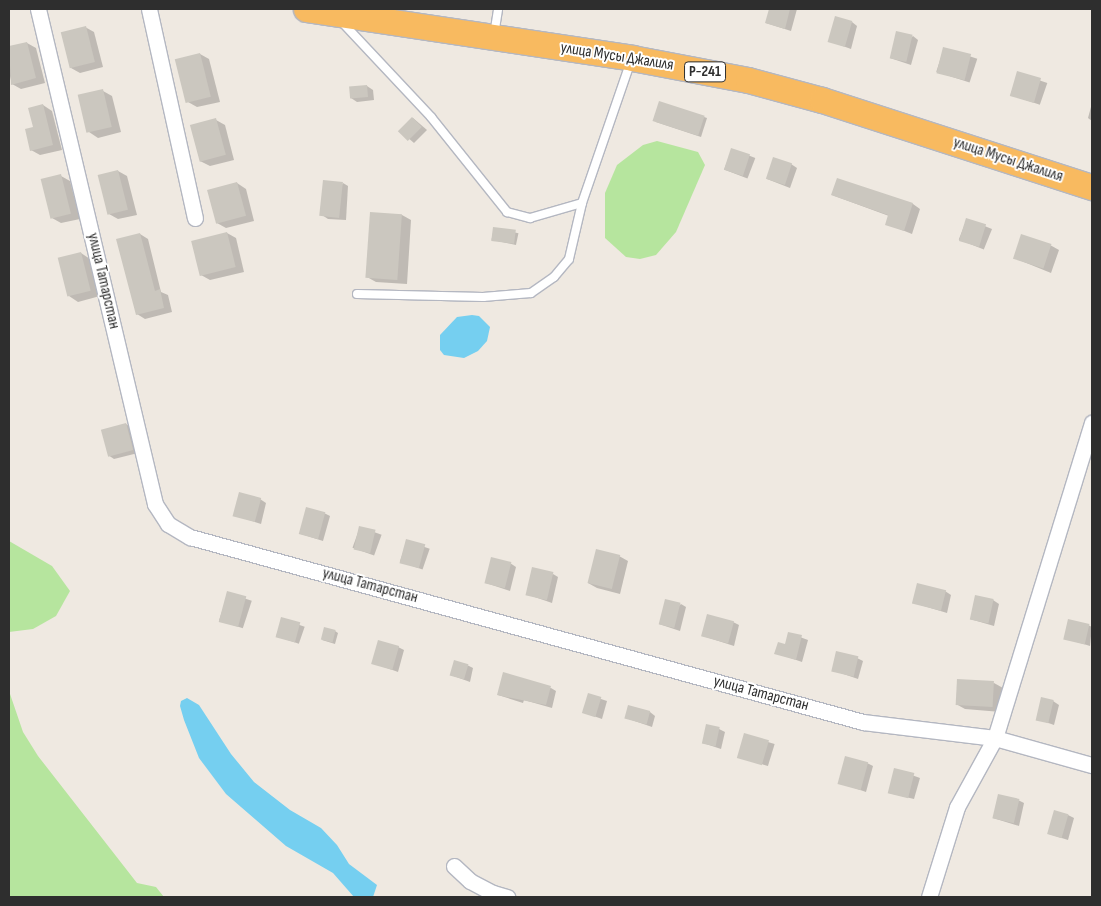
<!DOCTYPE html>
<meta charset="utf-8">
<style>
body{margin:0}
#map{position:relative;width:1101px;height:906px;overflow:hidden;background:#efe9e1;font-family:"Sofia Sans Condensed",sans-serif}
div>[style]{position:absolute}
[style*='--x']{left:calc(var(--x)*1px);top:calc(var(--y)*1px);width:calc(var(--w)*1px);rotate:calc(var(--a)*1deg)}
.green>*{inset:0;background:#b6e59e}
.water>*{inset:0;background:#75cff0}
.shadow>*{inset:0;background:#0003;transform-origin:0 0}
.building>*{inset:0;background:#cbc7bf;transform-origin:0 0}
.roads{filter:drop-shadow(1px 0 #b4b7c1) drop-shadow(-1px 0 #b4b7c1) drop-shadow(0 1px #b4b7c1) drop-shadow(0 -1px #b4b7c1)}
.service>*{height:8px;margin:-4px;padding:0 4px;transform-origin:4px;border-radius:4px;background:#fff}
.minor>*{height:15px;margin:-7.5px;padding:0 7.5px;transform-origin:7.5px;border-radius:7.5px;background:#fff}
.trunk>*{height:25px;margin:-12.5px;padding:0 12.5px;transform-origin:12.5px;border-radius:12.5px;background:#f8ba60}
span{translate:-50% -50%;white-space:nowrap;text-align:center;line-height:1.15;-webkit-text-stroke:4px #fff;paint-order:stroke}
.shield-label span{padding:1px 4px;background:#fff;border:1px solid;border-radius:4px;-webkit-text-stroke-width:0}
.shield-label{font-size:15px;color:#2e2e2e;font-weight:700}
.street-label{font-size:16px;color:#2e2e2e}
.frame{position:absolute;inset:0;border:10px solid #2e2e2e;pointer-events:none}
</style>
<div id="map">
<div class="green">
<i style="clip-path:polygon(657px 141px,698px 152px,705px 165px,676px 232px,656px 255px,640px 259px,626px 257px,605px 238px,605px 193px,617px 165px,643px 145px)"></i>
<i style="clip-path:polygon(9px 541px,52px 566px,70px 591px,56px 616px,33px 629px,9px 632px)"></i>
<i style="clip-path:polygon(9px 691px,23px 732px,38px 756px,137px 883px,156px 887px,164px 897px,9px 897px)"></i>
</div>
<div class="water">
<i style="clip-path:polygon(472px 315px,479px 316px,490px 327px,487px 341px,478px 351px,464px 358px,444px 355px,440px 350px,440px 335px,457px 317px)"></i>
<i style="clip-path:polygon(187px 698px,199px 705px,231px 754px,254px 782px,290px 810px,321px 828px,337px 845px,349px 864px,377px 885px,373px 897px,354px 897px,333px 873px,286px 846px,226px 794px,199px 758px,184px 720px,180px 706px,181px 701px)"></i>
</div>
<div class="shadow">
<i style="clip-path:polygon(770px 9px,797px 9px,791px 31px,766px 23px)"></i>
<i style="clip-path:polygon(852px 22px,857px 26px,851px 49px,829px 41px)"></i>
<i style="clip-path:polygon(85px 27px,94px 32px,103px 67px,80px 73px,71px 68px)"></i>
<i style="clip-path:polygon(913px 36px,918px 40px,911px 65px,890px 58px)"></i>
<i style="clip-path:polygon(27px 43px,36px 48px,45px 83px,21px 89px,12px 84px,9px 72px,9px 47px)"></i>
<i style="left:944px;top:48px;width:35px;height:25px;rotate:18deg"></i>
<i style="clip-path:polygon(200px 54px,209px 59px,220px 102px,197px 107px,188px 102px)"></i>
<i style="left:1018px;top:73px;width:31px;height:23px;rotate:19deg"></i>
<i style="clip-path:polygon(367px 86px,373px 90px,374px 100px,357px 102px,351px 98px)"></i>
<i style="clip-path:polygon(103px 91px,112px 96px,121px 132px,98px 138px,89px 132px)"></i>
<i style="clip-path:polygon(1092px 103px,1092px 121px,1088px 118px)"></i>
<i style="clip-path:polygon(43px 105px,52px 111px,62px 150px,40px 155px,31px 150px,34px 128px)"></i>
<i style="clip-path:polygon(704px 117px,707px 118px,701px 137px,656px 122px)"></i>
<i style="clip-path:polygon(413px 118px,427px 130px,414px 143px,400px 131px)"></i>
<i style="clip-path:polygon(216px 120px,225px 125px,234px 160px,210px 166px,200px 161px)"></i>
<i style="left:732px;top:149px;width:25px;height:22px;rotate:21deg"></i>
<i style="clip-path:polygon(791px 164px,797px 168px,790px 188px,767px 179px)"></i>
<i style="clip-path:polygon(118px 171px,127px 176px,137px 215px,118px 219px,109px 214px)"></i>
<i style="clip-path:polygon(61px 176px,70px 181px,80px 219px,61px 223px,52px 218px)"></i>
<i style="clip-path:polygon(237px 183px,246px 189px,254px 221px,226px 228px,217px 223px)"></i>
<i style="clip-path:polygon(343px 183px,348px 186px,346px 220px,328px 219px,322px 215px)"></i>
<i style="clip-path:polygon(832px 195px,913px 204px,920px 209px,912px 234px,887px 224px,889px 216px)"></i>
<i style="clip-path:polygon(371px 213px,402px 215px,411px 220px,407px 284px,376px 282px,367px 277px)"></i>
<i style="left:967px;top:219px;width:27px;height:22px;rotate:22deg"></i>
<i style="left:494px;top:228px;width:25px;height:12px;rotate:12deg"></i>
<i style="clip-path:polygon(227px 233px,236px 238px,244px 272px,210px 280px,201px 275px)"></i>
<i style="clip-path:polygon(140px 234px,148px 239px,161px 292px,168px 295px,172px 312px,145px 319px,137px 314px)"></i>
<i style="clip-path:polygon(1050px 245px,1059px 250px,1051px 273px,1014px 258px)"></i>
<i style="clip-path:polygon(81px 253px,90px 259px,100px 296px,78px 302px,69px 296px)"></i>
<i style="clip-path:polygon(126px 424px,132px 428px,138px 453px,114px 459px,108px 455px)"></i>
<i style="clip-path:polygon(260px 499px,266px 503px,261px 524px,234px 515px)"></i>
<i style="clip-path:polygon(324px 513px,330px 516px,323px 541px,301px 534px)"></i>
<i style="left:360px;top:527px;width:23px;height:22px;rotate:20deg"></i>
<i style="left:407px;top:541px;width:24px;height:22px;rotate:19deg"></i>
<i style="clip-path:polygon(619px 556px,628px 561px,620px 594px,597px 588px,588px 583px)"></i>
<i style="clip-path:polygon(510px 563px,516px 567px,510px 591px,486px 583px)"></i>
<i style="clip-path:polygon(553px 574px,558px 577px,552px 603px,526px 594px)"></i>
<i style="clip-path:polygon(945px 591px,951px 595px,947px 613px,914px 603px)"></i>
<i style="left:228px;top:593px;width:25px;height:29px;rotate:18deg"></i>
<i style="clip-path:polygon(993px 600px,999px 604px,994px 626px,970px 619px)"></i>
<i style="clip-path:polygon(681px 604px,686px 607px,680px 631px,659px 624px)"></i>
<i style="left:282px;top:619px;width:24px;height:18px;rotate:19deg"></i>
<i style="clip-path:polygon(733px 622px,739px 625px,734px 646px,703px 636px)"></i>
<i style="clip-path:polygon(1088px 625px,1092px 627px,1090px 646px,1064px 638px)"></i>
<i style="clip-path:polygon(335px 631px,338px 633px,335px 644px,322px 640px)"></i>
<i style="clip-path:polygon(789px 633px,808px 640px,802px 662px,776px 653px,786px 645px)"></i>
<i style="clip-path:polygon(398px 647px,404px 650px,398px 672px,373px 663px)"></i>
<i style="clip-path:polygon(857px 658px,863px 661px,858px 679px,832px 670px)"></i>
<i style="clip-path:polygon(467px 665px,473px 668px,470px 682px,451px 675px)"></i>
<i style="clip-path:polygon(994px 683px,1003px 688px,1001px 712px,965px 709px,956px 704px)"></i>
<i style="clip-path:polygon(551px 688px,556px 691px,552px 708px,524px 700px,523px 703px,498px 695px)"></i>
<i style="clip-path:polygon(589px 695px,607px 701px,602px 719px,585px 713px)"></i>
<i style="clip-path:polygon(1053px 701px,1059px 705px,1054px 725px,1037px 719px)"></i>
<i style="clip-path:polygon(650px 712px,655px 716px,652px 727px,626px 718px)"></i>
<i style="clip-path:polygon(719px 729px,725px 732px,721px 749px,703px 743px)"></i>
<i style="left:745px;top:735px;width:31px;height:23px;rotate:17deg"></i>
<i style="clip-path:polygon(867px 763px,873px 766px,866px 792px,840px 783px)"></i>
<i style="clip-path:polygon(895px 769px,920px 778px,914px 799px,889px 793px)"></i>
<i style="clip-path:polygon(1018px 800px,1024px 803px,1019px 826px,993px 818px)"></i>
<i style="clip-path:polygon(1068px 815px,1074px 818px,1068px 840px,1049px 834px)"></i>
</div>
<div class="building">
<i style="clip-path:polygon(769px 9px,790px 9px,785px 29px,765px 23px)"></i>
<i style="left:835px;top:16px;width:18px;height:27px;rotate:16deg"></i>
<i style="left:86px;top:26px;width:37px;height:26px;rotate:76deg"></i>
<i style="left:896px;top:31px;width:17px;height:28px;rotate:13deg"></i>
<i style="clip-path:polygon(27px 42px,36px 78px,11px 85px,9px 46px)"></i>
<i style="left:943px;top:47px;width:29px;height:27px;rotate:14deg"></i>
<i style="left:200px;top:53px;width:45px;height:26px;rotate:76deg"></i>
<i style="left:1017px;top:71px;width:25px;height:26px;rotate:16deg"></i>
<i style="left:367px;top:85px;width:12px;height:18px;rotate:85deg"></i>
<i style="left:103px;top:89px;width:39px;height:26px;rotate:77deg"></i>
<i style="left:659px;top:101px;width:48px;height:21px;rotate:18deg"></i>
<i style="clip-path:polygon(43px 104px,53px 145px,30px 151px,25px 129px,33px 127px,28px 108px)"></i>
<i style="left:412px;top:117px;width:14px;height:20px;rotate:45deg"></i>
<i style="left:216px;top:118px;width:38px;height:27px;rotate:75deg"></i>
<i style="left:731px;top:148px;width:20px;height:23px;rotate:18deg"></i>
<i style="left:773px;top:157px;width:20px;height:23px;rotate:18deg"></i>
<i style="left:118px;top:170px;width:41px;height:21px;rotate:76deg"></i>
<i style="left:61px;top:174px;width:41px;height:21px;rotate:76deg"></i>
<i style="clip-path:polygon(837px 178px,913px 203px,904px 231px,885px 225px,888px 215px,831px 195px)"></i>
<i style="left:323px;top:180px;width:20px;height:36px;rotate:6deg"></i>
<i style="left:237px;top:182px;width:35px;height:31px;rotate:75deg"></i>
<i style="left:370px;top:212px;width:32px;height:66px;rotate:4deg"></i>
<i style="left:966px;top:218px;width:21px;height:24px;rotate:17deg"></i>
<i style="left:493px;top:227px;width:23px;height:14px;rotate:7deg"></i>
<i style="left:227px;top:232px;width:36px;height:37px;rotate:76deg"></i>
<i style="clip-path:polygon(140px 233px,155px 291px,160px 289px,164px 308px,136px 315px,116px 239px)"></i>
<i style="left:1021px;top:234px;width:32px;height:26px;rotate:18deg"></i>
<i style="left:81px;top:252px;width:40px;height:24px;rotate:76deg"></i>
<i style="left:126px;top:423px;width:28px;height:26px;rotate:75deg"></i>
<i style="left:239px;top:492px;width:23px;height:25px;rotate:15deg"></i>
<i style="left:306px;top:507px;width:20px;height:28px;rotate:15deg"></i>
<i style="left:359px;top:526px;width:17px;height:24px;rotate:13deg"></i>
<i style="left:406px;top:539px;width:20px;height:25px;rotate:15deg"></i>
<i style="left:596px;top:549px;width:25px;height:35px;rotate:14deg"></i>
<i style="left:491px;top:557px;width:21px;height:27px;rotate:14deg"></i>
<i style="left:532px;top:567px;width:22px;height:29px;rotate:13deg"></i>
<i style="left:917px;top:583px;width:30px;height:21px;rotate:14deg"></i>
<i style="left:227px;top:591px;width:20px;height:32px;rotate:15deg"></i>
<i style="left:975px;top:595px;width:19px;height:25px;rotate:12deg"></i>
<i style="left:665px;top:599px;width:16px;height:26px;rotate:14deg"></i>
<i style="left:707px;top:614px;width:28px;height:23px;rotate:15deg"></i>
<i style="left:281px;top:617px;width:20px;height:21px;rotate:15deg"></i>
<i style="left:1068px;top:619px;width:22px;height:21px;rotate:13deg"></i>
<i style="left:324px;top:627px;width:12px;height:13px;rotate:14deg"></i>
<i style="clip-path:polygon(788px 632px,802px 635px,796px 660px,774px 654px,778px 642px,785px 644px)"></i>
<i style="left:378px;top:640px;width:22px;height:25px;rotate:16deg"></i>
<i style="left:836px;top:651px;width:23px;height:21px;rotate:13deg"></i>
<i style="left:454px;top:660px;width:15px;height:16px;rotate:16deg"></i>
<i style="clip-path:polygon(503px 672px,551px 686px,546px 705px,497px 695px)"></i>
<i style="left:957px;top:679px;width:37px;height:26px;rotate:3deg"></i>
<i style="left:588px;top:693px;width:14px;height:21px;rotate:17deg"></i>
<i style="left:1041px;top:697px;width:13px;height:24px;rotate:13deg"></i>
<i style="left:628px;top:705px;width:23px;height:14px;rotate:15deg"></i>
<i style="left:706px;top:724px;width:14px;height:20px;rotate:12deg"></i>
<i style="left:744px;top:733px;width:26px;height:26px;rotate:16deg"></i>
<i style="left:845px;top:756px;width:24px;height:29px;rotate:15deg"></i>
<i style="left:894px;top:768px;width:21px;height:26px;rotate:14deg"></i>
<i style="left:998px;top:794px;width:22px;height:25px;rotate:13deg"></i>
<i style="left:1054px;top:810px;width:15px;height:25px;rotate:16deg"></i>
</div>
<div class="roads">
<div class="service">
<i style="--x:341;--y:21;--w:132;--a:46.8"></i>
<i style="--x:431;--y:117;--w:122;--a:51.3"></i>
<i style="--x:507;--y:212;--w:24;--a:15"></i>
<i style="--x:530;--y:218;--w:54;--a:-16.1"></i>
<i style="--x:582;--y:203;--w:150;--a:-71"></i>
<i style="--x:494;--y:35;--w:26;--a:-81"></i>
<i style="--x:357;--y:294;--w:126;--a:1.4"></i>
<i style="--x:483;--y:297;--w:48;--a:-4.8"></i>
<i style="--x:531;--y:293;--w:28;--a:-35"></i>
<i style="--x:554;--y:277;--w:23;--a:-50"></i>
<i style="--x:569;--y:259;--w:57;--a:-76.9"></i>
</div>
<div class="minor">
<i style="--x:38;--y:9;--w:509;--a:76.7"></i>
<i style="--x:155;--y:504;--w:24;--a:57"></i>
<i style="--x:168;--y:524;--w:26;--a:31"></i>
<i style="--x:190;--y:537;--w:698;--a:15.37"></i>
<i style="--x:863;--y:722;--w:133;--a:6.9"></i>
<i style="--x:995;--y:738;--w:101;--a:15.6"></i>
<i style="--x:149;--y:9;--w:214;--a:77.6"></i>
<i style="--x:454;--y:866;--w:22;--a:43"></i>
<i style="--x:470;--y:881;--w:26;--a:28"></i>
<i style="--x:493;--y:893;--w:15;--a:16"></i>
<i style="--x:929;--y:897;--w:94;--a:-72.7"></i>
<i style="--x:957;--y:807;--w:79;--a:-61.2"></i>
<i style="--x:995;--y:738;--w:330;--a:-72.9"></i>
</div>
<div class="trunk">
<i style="--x:306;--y:9;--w:330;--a:8.5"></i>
<i style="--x:632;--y:58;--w:118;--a:10.7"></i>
<i style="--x:748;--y:80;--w:77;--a:15.1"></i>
<i style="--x:822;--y:100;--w:284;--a:17.9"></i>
</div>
</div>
<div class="shield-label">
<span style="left:705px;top:72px">Р-241</span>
</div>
<div class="street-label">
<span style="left:617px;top:57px;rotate:9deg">улица Мусы Джалиля</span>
<span style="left:1008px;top:160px;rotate:18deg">улица Мусы Джалиля</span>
<span style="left:103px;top:281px;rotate:77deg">улица Татарстан</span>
<span style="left:370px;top:586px;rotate:15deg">улица Татарстан</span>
<span style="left:761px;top:694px;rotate:15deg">улица Татарстан</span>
</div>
<div class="frame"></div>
</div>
